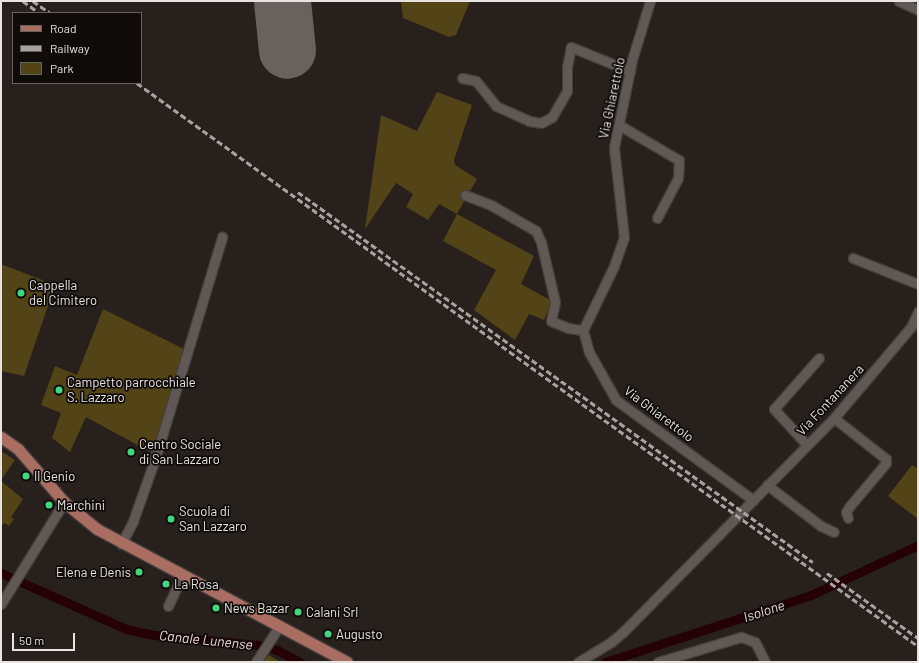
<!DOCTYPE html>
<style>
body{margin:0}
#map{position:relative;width:919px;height:663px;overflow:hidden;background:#27201d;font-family:Barlow,sans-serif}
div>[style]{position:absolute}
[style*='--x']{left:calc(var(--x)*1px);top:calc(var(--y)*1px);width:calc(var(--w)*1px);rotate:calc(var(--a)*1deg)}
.green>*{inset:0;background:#524416}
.canal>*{height:9px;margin:-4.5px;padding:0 4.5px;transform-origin:4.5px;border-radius:4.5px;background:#240006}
.runway>*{height:57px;margin:-28.5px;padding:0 28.5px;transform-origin:28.5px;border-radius:28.5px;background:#68625e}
.roads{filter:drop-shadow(1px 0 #443e3b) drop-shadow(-1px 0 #443e3b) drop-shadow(0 1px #443e3b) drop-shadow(0 -1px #443e3b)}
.minor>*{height:9px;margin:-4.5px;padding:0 4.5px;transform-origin:4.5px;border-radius:4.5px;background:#605854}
.major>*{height:11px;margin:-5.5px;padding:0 5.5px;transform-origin:5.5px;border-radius:5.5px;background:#a96d61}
.rail>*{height:2.5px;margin-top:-1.25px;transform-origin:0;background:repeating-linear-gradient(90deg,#a8a3a0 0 6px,transparent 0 9px)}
.dots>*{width:11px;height:11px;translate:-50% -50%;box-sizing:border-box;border:2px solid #0e0b09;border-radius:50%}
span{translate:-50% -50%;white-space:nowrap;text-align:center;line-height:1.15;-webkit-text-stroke:3.5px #0e0b09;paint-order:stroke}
.street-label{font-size:13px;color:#e7e3e0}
.poi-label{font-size:13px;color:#e7e3e0}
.left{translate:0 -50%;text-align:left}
.right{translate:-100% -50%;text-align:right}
.water-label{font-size:14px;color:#efd4d7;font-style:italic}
.frame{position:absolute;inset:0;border:2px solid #e7e3e0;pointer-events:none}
.legend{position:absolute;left:12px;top:12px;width:130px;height:72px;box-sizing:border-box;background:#0e0b09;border:1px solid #65615f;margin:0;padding:5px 7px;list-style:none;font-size:12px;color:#e7e3e0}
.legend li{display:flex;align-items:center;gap:8px;height:20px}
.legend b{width:20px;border:1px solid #65615f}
.scale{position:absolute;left:12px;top:633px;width:63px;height:18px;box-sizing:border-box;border:2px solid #e7e3e0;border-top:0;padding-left:5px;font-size:12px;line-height:14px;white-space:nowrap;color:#e7e3e0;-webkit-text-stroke:3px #0e0b09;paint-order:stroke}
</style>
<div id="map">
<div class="green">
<i style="clip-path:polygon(401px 1px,470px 1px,456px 35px,449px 37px,403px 18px)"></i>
<i style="clip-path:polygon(437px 92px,472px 105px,454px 160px,455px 165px,477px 179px,457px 214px,534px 256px,521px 284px,552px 301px,544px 320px,529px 314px,515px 340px,474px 310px,496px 270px,443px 241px,457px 214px,439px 204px,428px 220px,406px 207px,413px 194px,396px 183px,365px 229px,381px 115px,417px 131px)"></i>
<i style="clip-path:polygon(1px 264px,55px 285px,24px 376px,1px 371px)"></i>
<i style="clip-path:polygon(103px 309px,184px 349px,152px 453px,86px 417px,70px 452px,52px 438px,61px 413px,41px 405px,55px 366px,77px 375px)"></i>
<i style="clip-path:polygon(1px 451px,15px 460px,1px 480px)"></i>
<i style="clip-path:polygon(912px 465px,918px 469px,918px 519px,888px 496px)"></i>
<i style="clip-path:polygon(1px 481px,23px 499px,11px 517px,14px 519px,9px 526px,4px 523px,1px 527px)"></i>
<i style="clip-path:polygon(269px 655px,280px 662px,262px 662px)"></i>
</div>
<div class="canal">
<i style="--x:1;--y:573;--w:137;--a:24.1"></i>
<i style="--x:126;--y:629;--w:29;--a:12"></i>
<i style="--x:154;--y:635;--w:104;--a:5.5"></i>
<i style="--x:258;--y:645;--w:20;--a:15"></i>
<i style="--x:277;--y:650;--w:26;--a:28"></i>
<i style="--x:605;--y:662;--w:217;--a:-18"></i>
<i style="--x:811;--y:595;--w:118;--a:-25"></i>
</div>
<div class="runway">
<i style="--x:282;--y:1;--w:49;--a:84.2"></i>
</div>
<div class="roads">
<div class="minor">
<i style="--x:650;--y:1;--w:62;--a:107"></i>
<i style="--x:632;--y:60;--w:90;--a:101.6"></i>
<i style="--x:614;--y:148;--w:90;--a:83.6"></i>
<i style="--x:624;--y:237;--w:31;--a:109"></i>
<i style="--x:614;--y:266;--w:71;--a:115.8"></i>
<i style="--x:583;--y:330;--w:23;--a:75"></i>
<i style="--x:589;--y:352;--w:55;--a:60.6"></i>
<i style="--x:616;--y:400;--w:170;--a:36.1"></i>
<i style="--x:899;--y:1;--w:21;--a:25"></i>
<i style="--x:462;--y:78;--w:14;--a:12"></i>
<i style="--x:476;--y:81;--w:32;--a:51"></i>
<i style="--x:496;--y:106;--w:36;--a:24"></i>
<i style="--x:529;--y:121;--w:12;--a:9"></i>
<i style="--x:541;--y:123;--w:13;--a:-29"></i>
<i style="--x:552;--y:117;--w:30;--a:-60"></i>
<i style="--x:567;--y:91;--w:24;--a:-90"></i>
<i style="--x:567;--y:67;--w:20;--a:-79"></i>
<i style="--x:571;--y:47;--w:64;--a:22.1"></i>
<i style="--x:619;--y:125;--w:69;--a:30.3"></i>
<i style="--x:679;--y:160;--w:18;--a:93"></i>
<i style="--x:678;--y:178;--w:45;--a:117.7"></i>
<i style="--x:465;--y:195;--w:28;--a:21"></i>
<i style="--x:491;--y:205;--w:52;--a:30"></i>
<i style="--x:536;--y:231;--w:12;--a:66"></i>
<i style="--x:541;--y:242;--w:62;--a:76.9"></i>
<i style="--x:555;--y:302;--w:19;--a:102"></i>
<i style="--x:551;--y:321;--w:18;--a:22"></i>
<i style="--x:568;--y:328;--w:15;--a:8"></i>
<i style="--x:853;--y:258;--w:70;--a:21.8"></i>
<i style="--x:834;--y:418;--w:66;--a:38.3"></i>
<i style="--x:886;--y:459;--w:4;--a:90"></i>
<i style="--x:886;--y:463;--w:57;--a:130.1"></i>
<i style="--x:849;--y:507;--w:6;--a:121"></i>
<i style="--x:846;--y:512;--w:6;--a:72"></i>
<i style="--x:807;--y:445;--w:49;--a:-132.5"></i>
<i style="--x:774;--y:409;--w:68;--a:-48.6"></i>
<i style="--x:767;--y:485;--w:68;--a:37.2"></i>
<i style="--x:821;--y:526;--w:14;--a:25"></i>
<i style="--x:121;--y:544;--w:26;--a:-62"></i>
<i style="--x:133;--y:521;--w:69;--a:-70.5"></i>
<i style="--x:156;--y:456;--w:229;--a:-73.2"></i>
<i style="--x:1;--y:604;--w:120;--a:-58.3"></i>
<i style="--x:168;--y:606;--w:35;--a:-65"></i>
<i style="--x:256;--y:662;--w:44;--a:-57"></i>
<i style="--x:578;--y:662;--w:39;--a:-31"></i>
<i style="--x:611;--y:642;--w:16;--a:-40"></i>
<i style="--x:623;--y:632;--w:301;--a:-45.4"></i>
<i style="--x:834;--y:418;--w:119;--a:-49.8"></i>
<i style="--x:911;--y:327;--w:17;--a:-65"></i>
<i style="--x:658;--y:662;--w:87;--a:-16.8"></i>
<i style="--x:741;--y:637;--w:15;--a:20"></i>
<i style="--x:755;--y:642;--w:22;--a:63"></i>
</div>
<div class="major">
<i style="--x:1;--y:437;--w:21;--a:35"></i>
<i style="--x:18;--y:449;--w:70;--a:49"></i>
<i style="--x:64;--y:502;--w:43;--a:39.3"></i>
<i style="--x:97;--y:529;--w:283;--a:28"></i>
</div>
</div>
<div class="rail">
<i style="--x:23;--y:1;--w:17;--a:36"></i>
<i style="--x:33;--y:1;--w:21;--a:35"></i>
<i style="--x:137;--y:83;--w:963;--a:35.79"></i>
<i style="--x:298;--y:192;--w:634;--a:35.7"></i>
<i style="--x:827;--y:573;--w:112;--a:35.5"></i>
</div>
<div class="dots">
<i style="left:21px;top:293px;background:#41d77c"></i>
<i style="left:59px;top:390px;background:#41d77c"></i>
<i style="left:131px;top:452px;background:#41d77c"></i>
<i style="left:26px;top:476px;background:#41d77c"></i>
<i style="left:49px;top:505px;background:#41d77c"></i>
<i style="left:171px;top:519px;background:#41d77c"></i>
<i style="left:139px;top:572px;background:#41d77c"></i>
<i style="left:166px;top:584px;background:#41d77c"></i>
<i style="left:216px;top:608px;background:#41d77c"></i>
<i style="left:298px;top:612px;background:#41d77c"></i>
<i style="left:328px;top:634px;background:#41d77c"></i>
</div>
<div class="street-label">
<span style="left:612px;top:98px;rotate:-78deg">Via Ghiarettolo</span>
<span style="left:830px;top:400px;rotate:-47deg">Via Fontananera</span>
<span style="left:659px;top:414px;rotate:37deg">Via Ghiarettolo</span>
</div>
<div class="poi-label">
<span class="left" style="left:29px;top:293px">Cappella<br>del Cimitero</span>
<span class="left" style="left:67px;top:390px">Campetto parrocchiale<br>S. Lazzaro</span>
<span class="left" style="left:139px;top:452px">Centro Sociale<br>di San Lazzaro</span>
<span class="left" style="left:34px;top:476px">Il Genio</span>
<span class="left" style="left:57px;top:505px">Marchini</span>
<span class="left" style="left:179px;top:519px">Scuola di<br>San Lazzaro</span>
<span class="right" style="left:131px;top:572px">Elena e Denis</span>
<span class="left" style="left:174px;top:584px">La Rosa</span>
<span class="left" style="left:224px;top:608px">News Bazar</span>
<span class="left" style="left:306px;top:612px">Calani Srl</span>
<span class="left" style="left:336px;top:634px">Augusto</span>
</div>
<div class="water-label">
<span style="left:764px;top:611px;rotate:-18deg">Isolone</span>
<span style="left:206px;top:640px;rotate:6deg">Canale Lunense</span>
</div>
<div class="frame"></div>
<ul class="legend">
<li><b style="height:5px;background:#a96d61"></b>Road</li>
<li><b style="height:5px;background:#a8a3a0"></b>Railway</li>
<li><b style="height:11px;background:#524416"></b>Park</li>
</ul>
<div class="scale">50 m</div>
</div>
